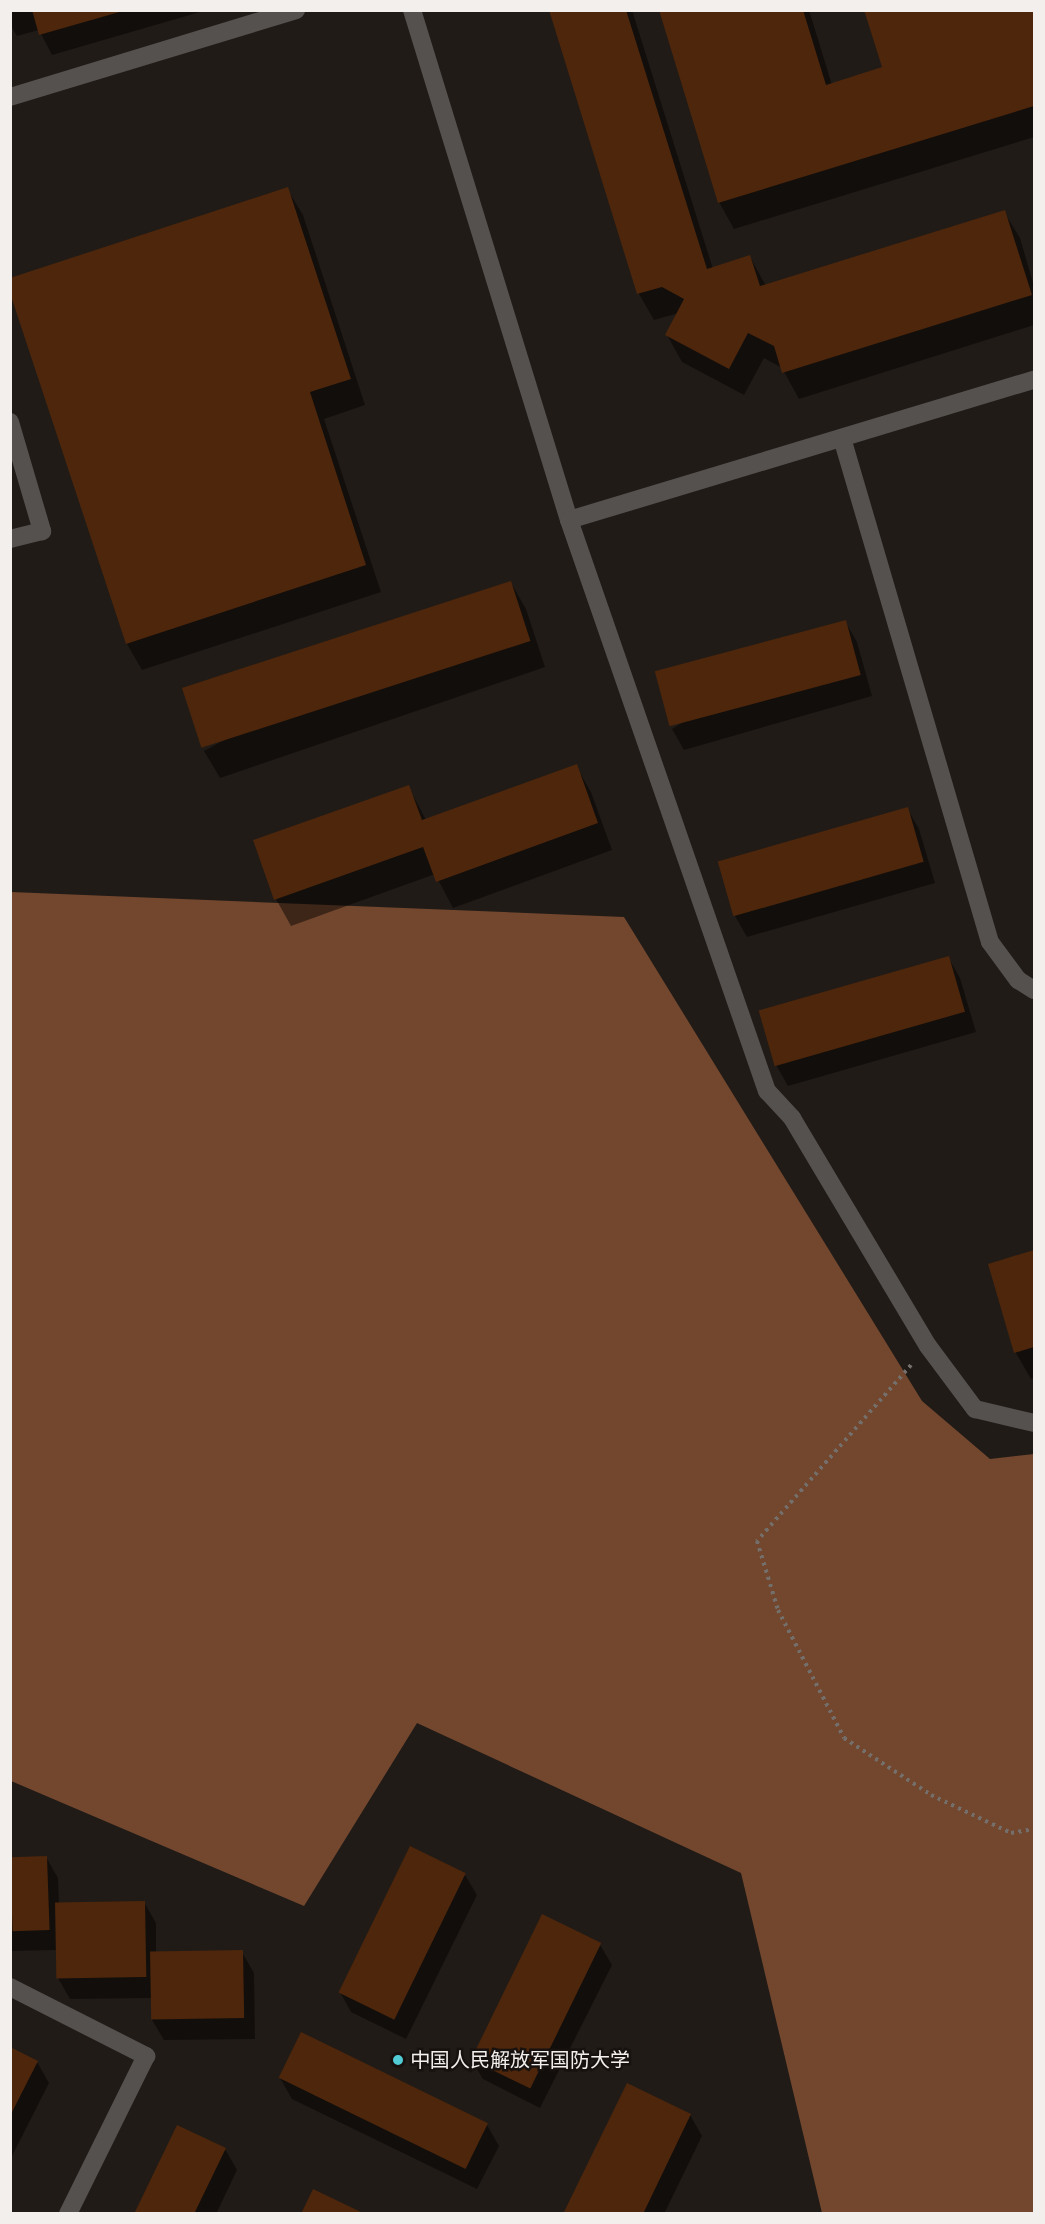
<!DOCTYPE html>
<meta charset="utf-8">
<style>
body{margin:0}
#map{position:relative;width:1045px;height:2224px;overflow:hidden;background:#211b17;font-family:Inter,"Noto Sans SC",sans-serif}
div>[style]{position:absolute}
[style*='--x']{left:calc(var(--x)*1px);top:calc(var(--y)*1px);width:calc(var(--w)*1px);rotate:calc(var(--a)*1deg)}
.forest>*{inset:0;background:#72472e}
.shadow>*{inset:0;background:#0007}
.building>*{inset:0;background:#4d260b;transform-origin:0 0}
.path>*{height:4px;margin-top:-2px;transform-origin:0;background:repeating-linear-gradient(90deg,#746f6b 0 3px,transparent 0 7.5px)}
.minor>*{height:18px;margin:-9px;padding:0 9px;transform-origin:9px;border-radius:9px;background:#54514f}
.dots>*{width:16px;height:16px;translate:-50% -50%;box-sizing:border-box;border:3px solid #17120f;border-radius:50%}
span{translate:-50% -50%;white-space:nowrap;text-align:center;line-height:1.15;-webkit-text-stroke:5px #17120f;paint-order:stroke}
.poi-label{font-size:20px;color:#f3efed}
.left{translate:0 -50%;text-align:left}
.frame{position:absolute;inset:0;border:12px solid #f3efed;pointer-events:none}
</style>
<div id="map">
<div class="forest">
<i style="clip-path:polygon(11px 892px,624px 917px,922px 1401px,990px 1459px,1034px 1454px,1034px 2213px,822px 2213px,741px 1873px,417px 1723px,304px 1906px,11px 1781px)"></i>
</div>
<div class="shadow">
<i style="clip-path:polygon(10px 10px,207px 10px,52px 55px,39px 30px,17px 36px,10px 24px)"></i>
<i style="clip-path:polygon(550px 10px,632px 10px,713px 269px,750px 257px,766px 286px,1004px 212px,1020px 238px,1034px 286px,1034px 325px,799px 399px,782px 368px,764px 358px,744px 395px,682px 362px,667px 335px,679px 313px,654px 320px,639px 294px)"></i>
<i style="clip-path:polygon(660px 10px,809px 10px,832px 85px,884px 68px,866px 10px,1034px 10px,1034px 137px,734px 229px,719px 202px)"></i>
<i style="clip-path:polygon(287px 189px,303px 215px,365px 405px,324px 419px,381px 592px,142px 670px,127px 644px)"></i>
<i style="clip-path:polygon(511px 583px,526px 609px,545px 667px,220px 778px,204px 751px)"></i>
<i style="clip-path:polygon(845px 621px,857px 642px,872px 696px,684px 750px,672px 729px)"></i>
<i style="clip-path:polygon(576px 766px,591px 792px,612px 850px,453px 908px,435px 874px,291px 926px,276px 899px,408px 786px,426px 820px)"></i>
<i style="clip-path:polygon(907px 808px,919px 829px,935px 883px,747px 937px,735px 916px,719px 862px)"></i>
<i style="clip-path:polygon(948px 957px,960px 978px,976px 1032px,788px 1086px,776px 1065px)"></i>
<i style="clip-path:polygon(1034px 1251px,1034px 1378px,1031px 1379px,1016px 1353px,990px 1265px)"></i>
<i style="clip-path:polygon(46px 1857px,58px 1878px,59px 1904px,144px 1902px,156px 1923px,156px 1953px,242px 1952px,254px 1973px,255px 2039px,164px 2040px,152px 2020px,152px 1998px,70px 1999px,58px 1978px,57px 1950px,10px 1951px,10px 1858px)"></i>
<i style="clip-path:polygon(465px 1875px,477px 1895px,406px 2039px,351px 2012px,340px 1992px)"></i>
<i style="clip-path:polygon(600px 1945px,612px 1965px,540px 2108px,483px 2079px,471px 2059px)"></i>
<i style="clip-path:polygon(10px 2049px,37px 2062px,49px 2083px,10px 2160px)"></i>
<i style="clip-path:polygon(280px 2078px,487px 2125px,499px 2146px,477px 2189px,292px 2099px)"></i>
<i style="clip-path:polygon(690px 2115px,702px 2136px,664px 2214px,565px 2214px)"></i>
<i style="clip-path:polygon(225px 2149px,237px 2170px,216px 2214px,135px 2214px)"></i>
</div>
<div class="building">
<i style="clip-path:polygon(32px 10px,123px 10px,123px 11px,39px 35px)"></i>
<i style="clip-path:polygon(549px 10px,626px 10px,707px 269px,750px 255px,760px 286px,1005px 210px,1032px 295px,782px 373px,774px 346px,748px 333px,729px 369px,665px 335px,684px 299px,662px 287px,637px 294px)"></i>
<i style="clip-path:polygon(659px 10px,803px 10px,826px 85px,882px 67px,864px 10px,1034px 10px,1034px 106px,718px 203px)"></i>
<i style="clip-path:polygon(288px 187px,351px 379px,310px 392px,366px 565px,126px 644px,10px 293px,10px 278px)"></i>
<i style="left:511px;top:581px;width:63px;height:346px;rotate:72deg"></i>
<i style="left:846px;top:620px;width:57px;height:198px;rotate:75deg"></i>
<i style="clip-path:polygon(577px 764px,598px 823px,436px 882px,423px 847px,274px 900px,253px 840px,409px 785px,422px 820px)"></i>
<i style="left:908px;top:807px;width:57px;height:198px;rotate:74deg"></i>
<i style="left:949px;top:956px;width:58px;height:198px;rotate:74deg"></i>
<i style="clip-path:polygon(1034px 1250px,1034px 1347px,1014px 1353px,988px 1264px)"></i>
<i style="left:410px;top:1846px;width:62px;height:163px;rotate:26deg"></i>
<i style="left:47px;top:1856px;width:74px;height:37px;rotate:88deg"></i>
<i style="left:145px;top:1901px;width:76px;height:90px;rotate:89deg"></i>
<i style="left:542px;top:1914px;width:66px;height:162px;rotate:26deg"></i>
<i style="left:243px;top:1950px;width:68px;height:93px;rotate:89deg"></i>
<i style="left:301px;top:2032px;width:208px;height:51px;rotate:26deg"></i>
<i style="clip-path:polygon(10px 2047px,38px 2061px,10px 2116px)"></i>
<i style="clip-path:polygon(627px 2083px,691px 2114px,643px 2214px,563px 2214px)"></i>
<i style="clip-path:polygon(177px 2125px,226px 2148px,194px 2214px,134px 2214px)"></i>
<i style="clip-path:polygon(313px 2189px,365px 2214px,301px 2214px)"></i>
</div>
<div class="path">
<i style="--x:911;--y:1365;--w:234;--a:131.2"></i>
<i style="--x:757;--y:1541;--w:72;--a:73.1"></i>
<i style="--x:778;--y:1610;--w:144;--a:62.7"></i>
<i style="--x:844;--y:1738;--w:104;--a:33.2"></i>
<i style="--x:931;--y:1795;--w:89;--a:25.4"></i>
<i style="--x:1011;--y:1833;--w:23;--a:-10"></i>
</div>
<div class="minor">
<i style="--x:412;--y:10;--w:534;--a:72.89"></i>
<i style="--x:569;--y:520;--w:486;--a:-16.8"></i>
<i style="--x:10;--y:97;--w:299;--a:-16.9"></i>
<i style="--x:10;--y:422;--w:114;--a:73.6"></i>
<i style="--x:42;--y:531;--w:33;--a:166"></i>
<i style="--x:842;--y:438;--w:525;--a:73.64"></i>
<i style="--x:990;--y:942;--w:47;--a:53.6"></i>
<i style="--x:1018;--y:980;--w:19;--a:32"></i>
<i style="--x:569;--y:520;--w:604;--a:70.88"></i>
<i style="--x:767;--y:1091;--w:37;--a:47"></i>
<i style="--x:792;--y:1118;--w:265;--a:59.2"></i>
<i style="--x:928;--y:1346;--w:79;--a:53.3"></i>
<i style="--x:975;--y:1409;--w:61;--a:13.3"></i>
<i style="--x:10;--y:1987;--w:153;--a:26.9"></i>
<i style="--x:146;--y:2056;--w:176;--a:116.3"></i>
</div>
<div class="dots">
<i style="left:398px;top:2060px;background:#51ccd4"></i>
</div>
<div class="poi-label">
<span class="left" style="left:410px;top:2060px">中国人民解放军国防大学</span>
</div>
<div class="frame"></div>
</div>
